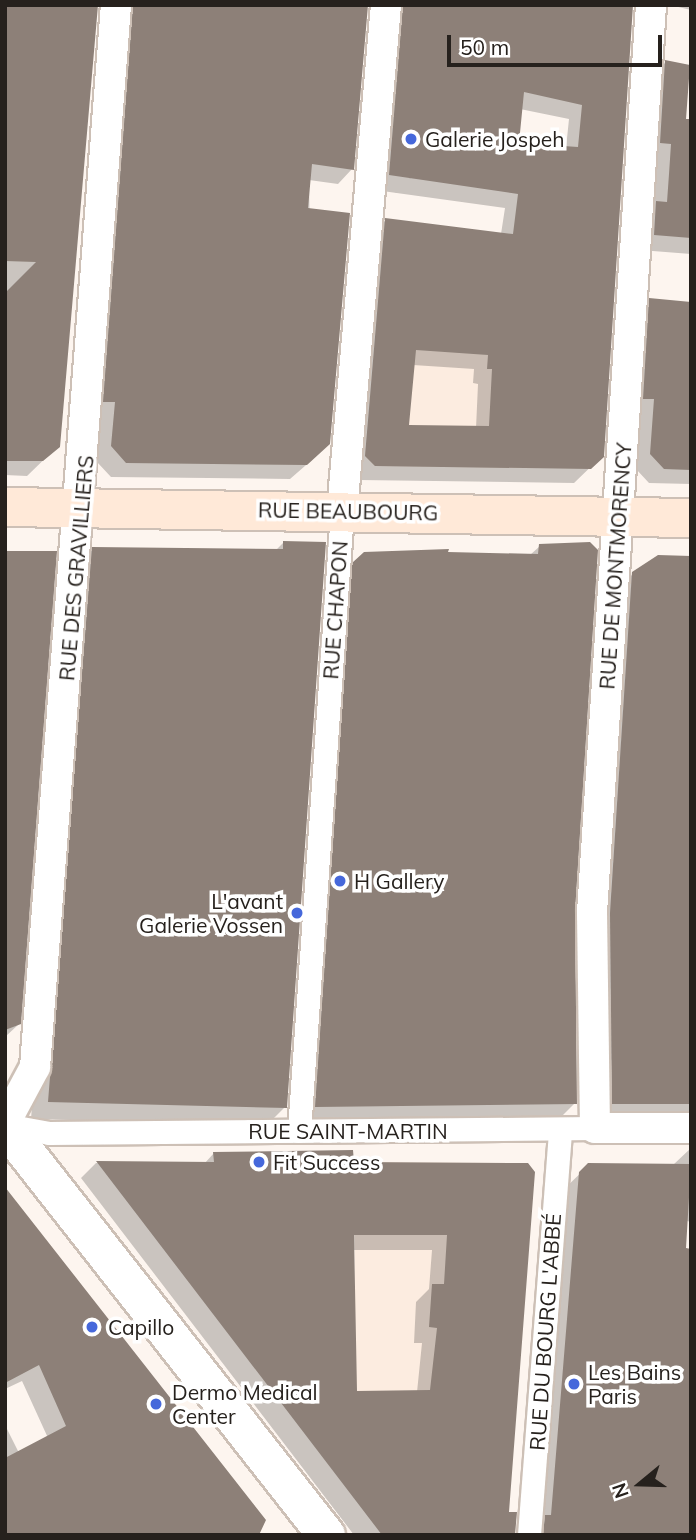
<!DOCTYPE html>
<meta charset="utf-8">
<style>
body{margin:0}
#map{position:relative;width:696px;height:1540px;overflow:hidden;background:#fdf5ef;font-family:Mulish,sans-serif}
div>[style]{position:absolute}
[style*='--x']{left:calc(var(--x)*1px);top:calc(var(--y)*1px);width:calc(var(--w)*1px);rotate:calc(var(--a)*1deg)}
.built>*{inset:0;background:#fcece0}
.shadow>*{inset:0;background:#0003}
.building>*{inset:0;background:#8d8078}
.roads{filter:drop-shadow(2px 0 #cdc0b6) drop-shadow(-2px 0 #cdc0b6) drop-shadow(0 2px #cdc0b6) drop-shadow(0 -2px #cdc0b6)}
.pedestrian>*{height:23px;margin:-11.5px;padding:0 11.5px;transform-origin:11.5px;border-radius:11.5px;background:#fff}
.minor>*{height:30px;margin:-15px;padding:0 15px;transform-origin:15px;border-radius:15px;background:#fff}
.tertiary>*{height:37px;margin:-18.5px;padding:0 18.5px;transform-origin:18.5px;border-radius:18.5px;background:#fff}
.secondary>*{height:38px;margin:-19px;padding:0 19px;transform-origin:19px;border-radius:19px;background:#ffe9d8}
.dots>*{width:19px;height:19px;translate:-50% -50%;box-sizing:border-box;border:4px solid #fff;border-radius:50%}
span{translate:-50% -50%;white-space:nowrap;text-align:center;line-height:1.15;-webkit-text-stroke:7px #fff;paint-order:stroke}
.poi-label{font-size:21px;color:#26211d}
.left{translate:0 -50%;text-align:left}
.right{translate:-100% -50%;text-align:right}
.street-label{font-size:21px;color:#26211d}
.frame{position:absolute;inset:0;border:7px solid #26211d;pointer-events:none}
.north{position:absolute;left:605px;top:1449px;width:70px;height:70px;-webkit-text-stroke:5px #fff;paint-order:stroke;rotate:251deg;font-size:19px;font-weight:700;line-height:28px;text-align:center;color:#26211d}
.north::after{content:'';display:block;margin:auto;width:24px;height:32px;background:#26211d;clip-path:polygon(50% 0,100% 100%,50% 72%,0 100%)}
.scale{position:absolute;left:447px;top:35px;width:215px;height:32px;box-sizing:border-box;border:4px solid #26211d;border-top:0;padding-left:9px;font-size:21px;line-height:24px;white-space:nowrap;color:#26211d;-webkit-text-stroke:5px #fff;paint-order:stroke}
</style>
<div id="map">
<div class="built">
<i style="clip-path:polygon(378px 340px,489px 355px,501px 363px,520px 468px,375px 466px,365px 456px)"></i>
<i style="clip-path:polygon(354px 1162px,517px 1163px,508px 1277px,446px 1390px,356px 1421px)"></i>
</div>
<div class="shadow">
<i style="clip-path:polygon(5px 5px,58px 446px,27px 476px,5px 475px)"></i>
<i style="clip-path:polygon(111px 5px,367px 5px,352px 169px,338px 184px,309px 180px,313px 459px,290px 479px,111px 477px,97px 462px,101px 416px,89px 416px)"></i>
<i style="clip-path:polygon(evenodd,378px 5px,632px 5px,602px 456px,574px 483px,359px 480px,371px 234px,386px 220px,501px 234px,505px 208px,375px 190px,378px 5px,520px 109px,569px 119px,566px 148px,517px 144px,520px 109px,378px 5px,413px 365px,474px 369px,473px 383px,478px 384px,476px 428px,407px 427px,413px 365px)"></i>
<i style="clip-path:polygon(670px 5px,691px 5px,691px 10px)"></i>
<i style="clip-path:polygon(666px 62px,683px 147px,691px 148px,691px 254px,640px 250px,642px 218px,654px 206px,657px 162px,643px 160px,648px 80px)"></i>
<i style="clip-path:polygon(650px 300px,691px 304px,691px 484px,649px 483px,636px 469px,640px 413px,629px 413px,635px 315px)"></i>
<i style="clip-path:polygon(284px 542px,285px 1107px,267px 1125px,31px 1119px,75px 566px,93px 549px,275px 551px)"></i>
<i style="clip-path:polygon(540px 546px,573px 912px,575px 1103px,558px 1120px,298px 1123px,336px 582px,354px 564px,446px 554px,530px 555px)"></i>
<i style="clip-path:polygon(5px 552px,19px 1024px,5px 1037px)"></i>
<i style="clip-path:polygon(691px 557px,691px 1120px,596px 1120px,615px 591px,633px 574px)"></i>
<i style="clip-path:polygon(691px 1148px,691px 1222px,687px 1221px,684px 1250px,691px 1535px,528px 1535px,562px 1191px,589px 1165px,673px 1165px)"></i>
<i style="clip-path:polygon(evenodd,214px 1153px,352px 1164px,527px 1164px,505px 1535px,354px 1535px,81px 1178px,96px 1163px,204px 1164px,214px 1153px,353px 1250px,432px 1250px,429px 1289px,416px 1302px,414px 1343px,422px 1343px,417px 1392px,355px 1392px,353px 1250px)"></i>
<i style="clip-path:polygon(5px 1192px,257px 1535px,5px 1535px,5px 1425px,19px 1453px,48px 1438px,22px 1381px,5px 1389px)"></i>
</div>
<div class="building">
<i style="clip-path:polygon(5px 5px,98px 5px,60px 447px,43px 461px,5px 461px,5px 293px,36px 262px,5px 261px)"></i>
<i style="clip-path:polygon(133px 5px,368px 5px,354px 170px,312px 164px,308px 208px,350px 213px,330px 444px,307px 465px,126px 463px,111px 446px,115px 402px,103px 402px)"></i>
<i style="clip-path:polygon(evenodd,403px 5px,633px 5px,604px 457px,591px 469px,375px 466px,365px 456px,385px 218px,513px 234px,518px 194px,389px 175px,403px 5px,524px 92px,582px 105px,578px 147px,519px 143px,524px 92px,403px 5px,416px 350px,488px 355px,487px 369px,492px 369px,489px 426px,409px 425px,416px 350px)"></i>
<i style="clip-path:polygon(665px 60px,690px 65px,686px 119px,691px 119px,691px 238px,654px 235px,656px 201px,667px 202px,669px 174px,671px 144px,660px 143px)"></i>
<i style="clip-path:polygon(649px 298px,691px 302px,691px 470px,664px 469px,650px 454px,654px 399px,643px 399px)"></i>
<i style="clip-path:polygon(283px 541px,326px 542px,287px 1108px,48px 1102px,92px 547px,283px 549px)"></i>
<i style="clip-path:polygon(590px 542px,598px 550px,575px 912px,577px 1104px,315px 1107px,352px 563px,364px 552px,449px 549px,448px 552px,538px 554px,539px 544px)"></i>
<i style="clip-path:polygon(5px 551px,57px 551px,21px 1024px,5px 1030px)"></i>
<i style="clip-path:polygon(658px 555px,691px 556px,691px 1104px,612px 1104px,610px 913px,632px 572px)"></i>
<i style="clip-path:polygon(evenodd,353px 1150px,354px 1162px,528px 1163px,535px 1172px,509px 1512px,517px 1512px,515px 1535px,382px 1535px,96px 1161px,214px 1162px,213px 1152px,353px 1150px,354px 1235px,447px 1235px,444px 1284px,432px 1284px,429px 1327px,437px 1328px,430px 1390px,357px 1391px,354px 1235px)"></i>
<i style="clip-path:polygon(588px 1163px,691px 1164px,686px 1248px,691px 1249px,691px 1535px,543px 1535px,545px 1515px,551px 1515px,579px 1172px)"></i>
<i style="clip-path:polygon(5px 1187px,266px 1520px,259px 1535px,5px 1535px,5px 1458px,66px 1426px,39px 1365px,5px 1383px)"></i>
</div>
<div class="roads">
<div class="pedestrian">
<i style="--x:5;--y:1125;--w:45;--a:10.3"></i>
<i style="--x:49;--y:1133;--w:546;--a:-0.52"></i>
<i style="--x:299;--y:1131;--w:621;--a:-86.03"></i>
<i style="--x:529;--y:1535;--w:406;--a:-85.6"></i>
</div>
<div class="minor">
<i style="--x:651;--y:5;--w:910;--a:93.72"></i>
<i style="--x:592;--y:913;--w:215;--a:89.2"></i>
<i style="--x:595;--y:1128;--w:96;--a:0"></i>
<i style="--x:342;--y:511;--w:508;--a:-85.03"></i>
<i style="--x:5;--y:1123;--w:64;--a:-61.8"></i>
<i style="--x:35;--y:1067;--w:1065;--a:-85.64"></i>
</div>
<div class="tertiary">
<i style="--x:5;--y:1126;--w:520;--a:51.87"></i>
</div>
<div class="secondary">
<i style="--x:5;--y:507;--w:686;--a:0.92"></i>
</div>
</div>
<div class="dots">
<i style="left:411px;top:139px;background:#4668db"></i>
<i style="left:340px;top:881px;background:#4668db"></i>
<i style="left:297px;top:913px;background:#4668db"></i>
<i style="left:259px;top:1162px;background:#4668db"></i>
<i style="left:92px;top:1327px;background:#4668db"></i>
<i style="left:574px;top:1384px;background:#4668db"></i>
<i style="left:156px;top:1404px;background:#4668db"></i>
</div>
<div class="poi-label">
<span class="left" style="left:425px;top:139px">Galerie Jospeh</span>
<span class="left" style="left:354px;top:881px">H Gallery</span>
<span class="right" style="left:283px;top:913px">L'avant<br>Galerie Vossen</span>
<span class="left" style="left:273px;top:1162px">Fit Success</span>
<span class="left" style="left:108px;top:1327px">Capillo</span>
<span class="left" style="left:588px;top:1384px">Les Bains<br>Paris</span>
<span class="left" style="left:172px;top:1404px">Dermo Medical<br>Center</span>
</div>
<div class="street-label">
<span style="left:348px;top:511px;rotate:1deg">RUE BEAUBOURG</span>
<span style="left:615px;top:566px;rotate:-86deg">RUE DE MONTMORENCY</span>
<span style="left:76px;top:568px;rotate:-85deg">RUE DES GRAVILLIERS</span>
<span style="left:335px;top:610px;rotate:-86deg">RUE CHAPON</span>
<span style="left:348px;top:1131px">RUE SAINT-MARTIN</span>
<span style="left:545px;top:1332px;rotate:-86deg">RUE DU BOURG L'ABBÉ</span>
</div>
<div class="frame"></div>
<div class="north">N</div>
<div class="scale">50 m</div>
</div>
